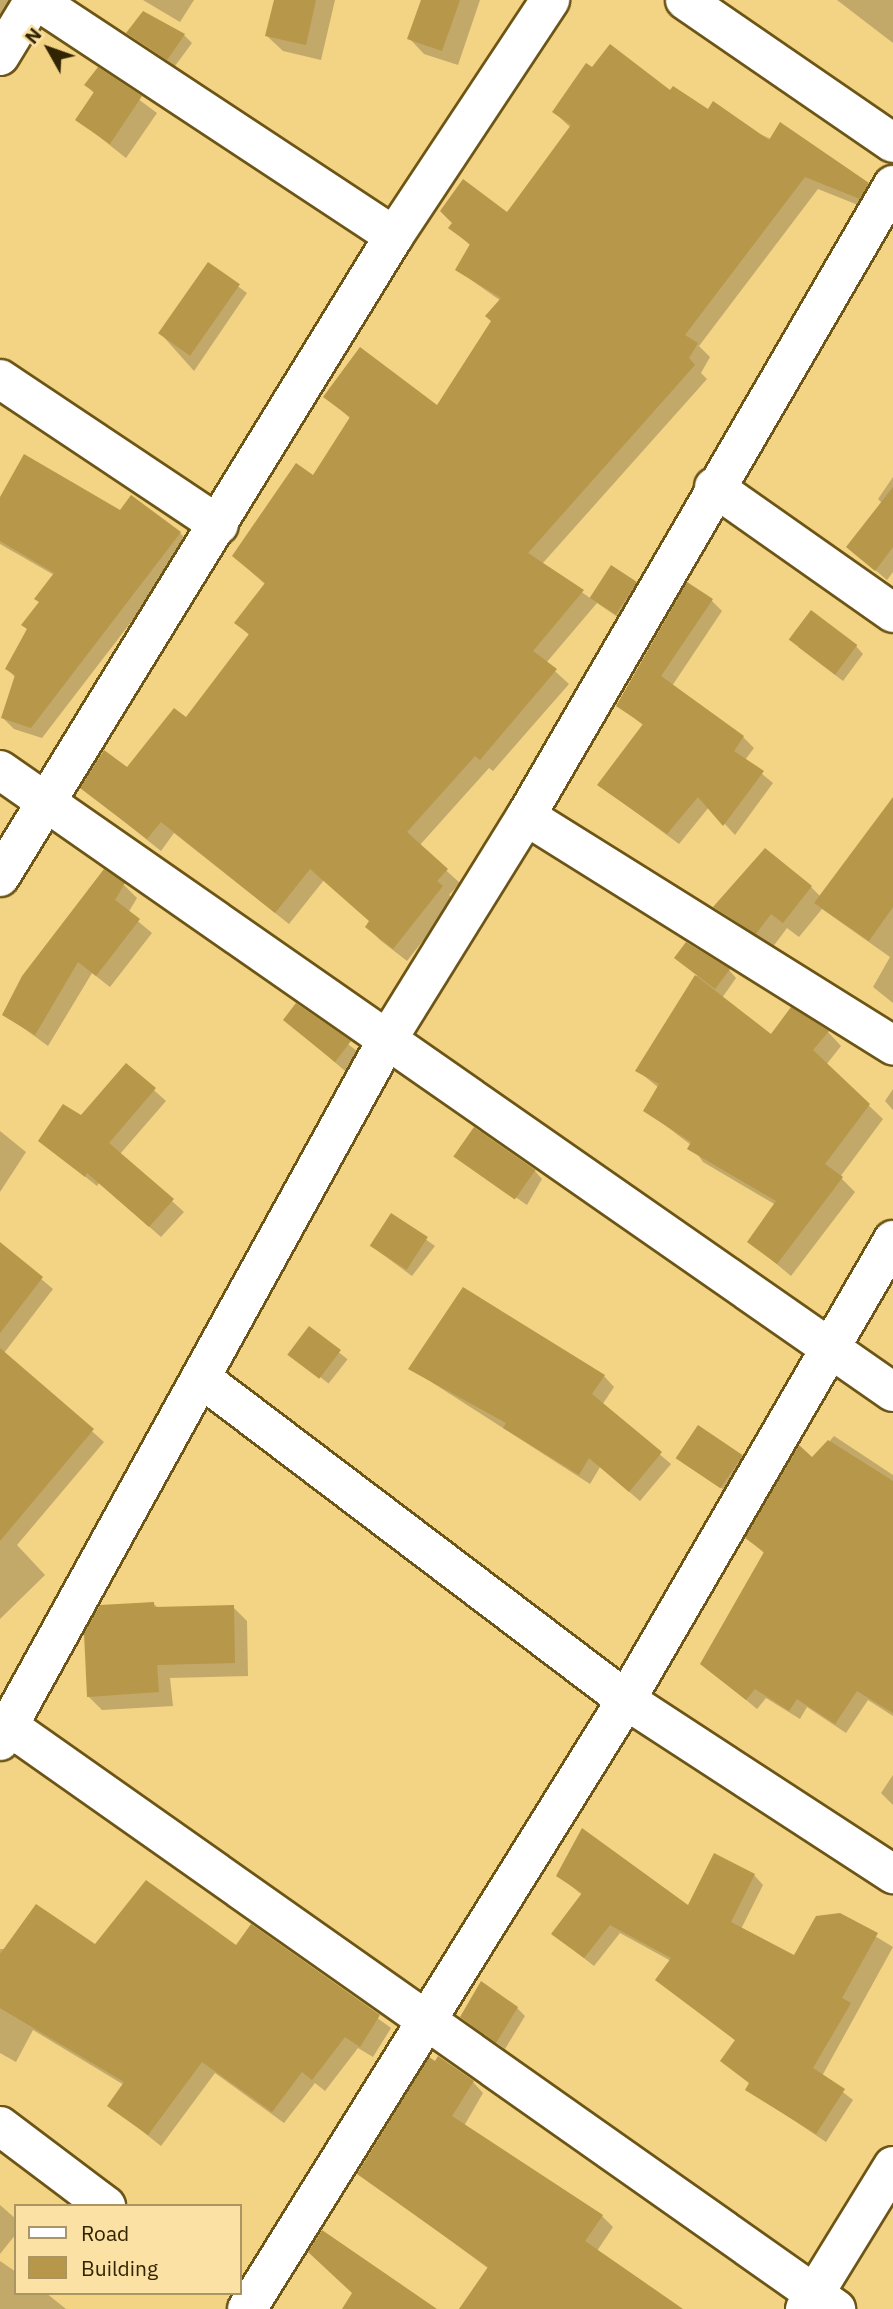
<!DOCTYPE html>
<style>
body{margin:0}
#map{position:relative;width:893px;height:2309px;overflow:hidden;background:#f3d384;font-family:"IBM Plex Sans",sans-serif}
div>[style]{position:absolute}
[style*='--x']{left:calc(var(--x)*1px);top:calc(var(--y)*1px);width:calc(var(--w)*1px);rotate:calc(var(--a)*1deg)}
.shadow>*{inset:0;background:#0003;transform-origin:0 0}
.building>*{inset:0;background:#b79749;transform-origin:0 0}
.roads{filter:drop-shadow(2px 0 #6c5516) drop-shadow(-2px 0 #6c5516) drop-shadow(0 2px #6c5516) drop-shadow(0 -2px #6c5516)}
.minor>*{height:38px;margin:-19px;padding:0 19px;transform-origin:19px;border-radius:19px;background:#fff}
span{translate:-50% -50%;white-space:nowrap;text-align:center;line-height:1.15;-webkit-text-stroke:5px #fbe1a3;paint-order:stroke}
.legend{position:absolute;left:14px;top:2204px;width:228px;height:91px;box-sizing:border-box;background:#fbe1a3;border:2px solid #aa9563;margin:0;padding:9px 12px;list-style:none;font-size:21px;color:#302402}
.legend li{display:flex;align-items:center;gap:14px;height:35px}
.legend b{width:35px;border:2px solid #aa9563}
.north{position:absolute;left:14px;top:14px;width:70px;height:70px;-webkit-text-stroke:5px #fbe1a3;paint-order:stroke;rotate:310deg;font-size:19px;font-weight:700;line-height:28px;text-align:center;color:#302402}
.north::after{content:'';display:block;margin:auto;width:24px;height:32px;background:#302402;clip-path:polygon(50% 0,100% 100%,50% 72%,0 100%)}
</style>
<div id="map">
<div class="shadow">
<i style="clip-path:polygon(0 0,27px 0,0 31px)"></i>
<i style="clip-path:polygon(143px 0,194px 0,180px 22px)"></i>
<i style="clip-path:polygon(276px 0,335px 0,321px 60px,283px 51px,267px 36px)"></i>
<i style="clip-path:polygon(422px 0,480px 0,458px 65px,424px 54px,409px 38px)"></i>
<i style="clip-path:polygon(837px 0,893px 0,893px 43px)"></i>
<i style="clip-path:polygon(128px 33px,184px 35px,192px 43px,175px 66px)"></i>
<i style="clip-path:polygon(592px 69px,671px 93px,868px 184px,881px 197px,873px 211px,818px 189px,699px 346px,710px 357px,701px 373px,707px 379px,542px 564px,590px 598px,635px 584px,643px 591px,625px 622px,597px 603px,546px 663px,569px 684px,493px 771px,489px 768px,419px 846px,460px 883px,449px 895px,455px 900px,407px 961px,380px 940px,367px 927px,371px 922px,324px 880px,289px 924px,174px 833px,161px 851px,82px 788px,127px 769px,186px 720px,250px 636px,236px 622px,266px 585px,234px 556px,314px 477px,351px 419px,326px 397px,438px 407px,493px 321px,501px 301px,457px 270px,471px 246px,451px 228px,507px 215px,571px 128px,554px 112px)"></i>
<i style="clip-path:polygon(99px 70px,157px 113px,126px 158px,78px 120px,95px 94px,86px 85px)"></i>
<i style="clip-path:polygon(209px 265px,247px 293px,194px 371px,161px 334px)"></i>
<i style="clip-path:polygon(893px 477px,893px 572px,887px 580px,848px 547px,882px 503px,878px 499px)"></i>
<i style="clip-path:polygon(0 500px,120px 512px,180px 533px,191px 544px,42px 738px,14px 729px,3px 718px,16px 678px,7px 669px,54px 575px,0 544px)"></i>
<i style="clip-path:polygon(711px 600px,722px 611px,672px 686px,743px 737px,754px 748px,745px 760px,773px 783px,735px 835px,709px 807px,679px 844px,599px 785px,644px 726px,618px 705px)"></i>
<i style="clip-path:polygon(856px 646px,863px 654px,843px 681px,798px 647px)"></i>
<i style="clip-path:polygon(893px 800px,893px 1003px,873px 987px,890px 957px,822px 909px,799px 937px,787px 928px,772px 948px,716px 907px,811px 887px,821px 897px)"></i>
<i style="clip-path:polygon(124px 885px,137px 898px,128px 913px,152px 933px,110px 987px,92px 973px,48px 1046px,4px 1014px)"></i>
<i style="clip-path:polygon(676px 958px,729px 970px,736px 978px,722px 998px,771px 1036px,828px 1032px,841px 1046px,826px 1065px,883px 1119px,840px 1177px,855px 1192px,791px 1276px,750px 1242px,776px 1205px,703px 1162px,691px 1145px,645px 1110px,659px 1088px,638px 1071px,697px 975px)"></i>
<i style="clip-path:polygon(297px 1005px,366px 1058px,351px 1076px,285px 1020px)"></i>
<i style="clip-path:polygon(126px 1065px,166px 1101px,120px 1154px,184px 1212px,161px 1237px,99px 1183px,97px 1186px,40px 1141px,81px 1118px)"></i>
<i style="clip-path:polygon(893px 1089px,893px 1110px,885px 1101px)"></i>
<i style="clip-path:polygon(0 1131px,26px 1152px,0 1192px)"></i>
<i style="clip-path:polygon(457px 1157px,535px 1171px,542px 1179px,527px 1205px)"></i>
<i style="clip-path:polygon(392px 1215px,435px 1246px,412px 1276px,378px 1251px)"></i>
<i style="clip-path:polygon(0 1244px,53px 1289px,4px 1353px,104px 1442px,17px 1545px,45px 1575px,0 1619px)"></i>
<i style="left:309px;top:1329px;width:49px;height:31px;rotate:38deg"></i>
<i style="clip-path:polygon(411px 1369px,604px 1376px,614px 1387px,602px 1405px,671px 1464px,640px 1501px,600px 1467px,590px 1484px)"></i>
<i style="clip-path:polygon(834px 1436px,893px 1475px,893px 1716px,868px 1700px,846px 1733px,807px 1707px,800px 1719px,766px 1698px,757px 1709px,703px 1664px,765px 1554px,747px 1538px)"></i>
<i style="clip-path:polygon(742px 1456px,749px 1464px,731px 1495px,678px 1457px)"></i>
<i style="clip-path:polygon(153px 1603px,159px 1609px,233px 1607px,247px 1621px,248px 1676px,170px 1678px,173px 1706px,102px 1710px,88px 1696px)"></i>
<i style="clip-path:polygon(893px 1775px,893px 1805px,881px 1793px)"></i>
<i style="clip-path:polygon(754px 1875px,763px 1885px,741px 1929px,794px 1957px,840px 1915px,893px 1947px,822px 2076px,853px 2100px,826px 2142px,747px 2089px,750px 2084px,736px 2041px,657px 1980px,671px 1961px,620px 1933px,594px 1966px,553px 1934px,582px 1895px,559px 1876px,689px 1907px)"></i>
<i style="clip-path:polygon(251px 1926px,391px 2028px,373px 2057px,358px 2048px,325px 2091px,315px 2083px,284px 2123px,215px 2073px,161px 2146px,109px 2105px,124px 2085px,33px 2030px,16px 2062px,0 2053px,0 1949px,236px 1947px)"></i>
<i style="clip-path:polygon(517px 2008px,525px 2016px,505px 2049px,462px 2017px)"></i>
<i style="clip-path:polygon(473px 2082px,483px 2093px,464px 2126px,602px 2216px,613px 2227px,597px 2251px,680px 2309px,479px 2309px,489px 2269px,359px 2173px)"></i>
<i style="clip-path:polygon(0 2205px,16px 2219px,16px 2234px,0 2254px)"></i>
<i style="clip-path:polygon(0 2261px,16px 2272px,16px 2293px,46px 2293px,66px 2309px,0 2309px)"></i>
</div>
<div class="building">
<i style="clip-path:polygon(274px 0,316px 0,306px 45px,265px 36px)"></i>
<i style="clip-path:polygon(421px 0,460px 0,442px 51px,407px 39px)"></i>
<i style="clip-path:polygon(143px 11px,185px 34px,167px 60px,126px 33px)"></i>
<i style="clip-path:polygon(610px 44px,670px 90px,673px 86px,708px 109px,713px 101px,769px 140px,780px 122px,869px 183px,860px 199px,805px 177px,685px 335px,698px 343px,689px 358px,695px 365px,528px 553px,584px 590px,533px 651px,557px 669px,480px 760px,475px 756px,407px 832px,448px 869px,437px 881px,443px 886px,393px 949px,365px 927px,369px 921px,310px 869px,275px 913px,161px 822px,147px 839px,80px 788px,104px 750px,127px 767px,174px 708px,186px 717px,249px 634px,234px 623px,265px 583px,232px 556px,296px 463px,313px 475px,350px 417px,323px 397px,360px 347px,437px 405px,491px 321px,485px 316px,501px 298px,455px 270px,470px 244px,448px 228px,452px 223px,440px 211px,463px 179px,507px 212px,571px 125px,552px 112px,586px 63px,592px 67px)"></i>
<i style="clip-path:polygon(98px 67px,142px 96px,110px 144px,75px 120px,94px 92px,84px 85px)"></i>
<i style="left:208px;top:262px;width:39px;height:87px;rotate:35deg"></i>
<i style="clip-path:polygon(24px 454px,120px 510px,131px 495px,181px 532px,31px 728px,1px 718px,15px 675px,5px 669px,27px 629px,21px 625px,39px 602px,34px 599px,54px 573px,0 541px,0 497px)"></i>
<i style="clip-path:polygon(893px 487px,893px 547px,875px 571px,846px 547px)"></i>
<i style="left:611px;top:565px;width:31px;height:39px;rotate:33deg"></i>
<i style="clip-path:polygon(687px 582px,713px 599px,661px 676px,744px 736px,734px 751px,764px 771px,723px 826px,698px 797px,667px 834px,597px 785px,643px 724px,616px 706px)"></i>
<i style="left:811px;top:610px;width:58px;height:37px;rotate:37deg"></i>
<i style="clip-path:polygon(893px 797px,893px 907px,869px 941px,814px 903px)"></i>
<i style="clip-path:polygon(765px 848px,812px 886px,783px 923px,771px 914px,756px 934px,713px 907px)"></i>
<i style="clip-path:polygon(104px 869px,125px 883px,115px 900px,140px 919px,96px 976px,78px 962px,35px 1035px,2px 1015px,22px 976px)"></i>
<i style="clip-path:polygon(686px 942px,730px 969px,715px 989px,674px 958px)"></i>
<i style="clip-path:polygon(695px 975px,771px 1034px,791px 1007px,829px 1031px,813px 1050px,870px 1104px,825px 1164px,843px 1177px,777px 1264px,747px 1242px,776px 1201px,687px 1149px,691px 1142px,643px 1111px,659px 1084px,635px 1071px)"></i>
<i style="clip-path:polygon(296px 1003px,351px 1041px,335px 1062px,283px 1020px)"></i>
<i style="clip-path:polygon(126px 1063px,156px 1088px,109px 1143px,174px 1199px,149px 1227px,87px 1173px,85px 1177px,38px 1141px,63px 1104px,81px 1115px)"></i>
<i style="left:474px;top:1127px;width:75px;height:36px;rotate:35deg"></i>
<i style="left:391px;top:1213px;width:44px;height:39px;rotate:33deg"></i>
<i style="clip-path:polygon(0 1242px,43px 1277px,0 1333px)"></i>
<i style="clip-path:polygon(463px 1287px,605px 1375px,592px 1394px,662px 1452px,629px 1492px,589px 1458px,579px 1475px,503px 1428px,506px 1423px,408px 1369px)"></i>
<i style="left:309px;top:1326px;width:40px;height:36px;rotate:37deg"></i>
<i style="clip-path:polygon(0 1348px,94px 1429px,0 1541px)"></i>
<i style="left:698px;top:1425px;width:54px;height:40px;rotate:34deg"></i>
<i style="clip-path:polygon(828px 1440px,893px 1481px,893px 1713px,857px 1691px,835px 1724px,797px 1699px,789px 1711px,755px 1689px,746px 1700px,700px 1664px,764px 1552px,745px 1538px,799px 1445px,812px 1457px)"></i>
<i style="clip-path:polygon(154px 1602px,154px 1607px,234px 1605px,235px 1663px,157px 1665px,159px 1692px,87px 1697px,84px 1633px,100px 1605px)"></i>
<i style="clip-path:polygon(582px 1828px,688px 1905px,714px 1853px,755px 1874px,731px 1922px,794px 1955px,816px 1916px,840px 1913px,878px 1933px,842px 1998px,851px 2003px,813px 2068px,845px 2089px,816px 2134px,745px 2090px,749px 2083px,720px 2061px,735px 2040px,655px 1980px,671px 1958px,610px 1925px,584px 1958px,551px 1934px,582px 1893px,556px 1876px)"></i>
<i style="clip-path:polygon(146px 1880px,236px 1945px,251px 1924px,380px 2015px,360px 2047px,345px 2037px,312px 2080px,302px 2072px,272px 2112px,202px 2062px,148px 2135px,107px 2106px,124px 2082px,0 2008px,0 1954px,36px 1904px,95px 1944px)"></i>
<i style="clip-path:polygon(481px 1981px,518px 2007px,496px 2043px,460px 2017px)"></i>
<i style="clip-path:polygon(438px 2056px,474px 2081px,452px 2116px,603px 2215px,585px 2241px,683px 2309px,459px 2309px,488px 2267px,357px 2174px,429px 2057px,435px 2061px)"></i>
<i style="clip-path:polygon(322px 2230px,437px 2309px,342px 2309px,352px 2293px,308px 2252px)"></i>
</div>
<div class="roads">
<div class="minor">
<i style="--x:36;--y:0;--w:429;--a:33.4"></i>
<i style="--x:685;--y:0;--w:252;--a:34.5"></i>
<i style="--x:0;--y:56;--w:66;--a:-58.7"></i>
<i style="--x:0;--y:379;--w:263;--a:33.7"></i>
<i style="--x:714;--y:487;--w:219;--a:35.1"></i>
<i style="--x:0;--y:770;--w:1088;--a:34.86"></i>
<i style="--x:526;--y:816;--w:433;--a:32"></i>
<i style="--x:0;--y:877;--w:752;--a:-58.42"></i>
<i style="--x:394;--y:236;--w:283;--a:-56.5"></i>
<i style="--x:201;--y:1378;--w:533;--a:37.15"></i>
<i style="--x:626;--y:1700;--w:319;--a:33.1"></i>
<i style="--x:0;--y:1720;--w:1023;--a:35.17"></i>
<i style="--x:0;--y:1741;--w:801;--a:-61.1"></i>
<i style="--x:387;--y:1040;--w:264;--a:-58.2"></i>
<i style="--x:526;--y:816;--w:730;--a:-59.82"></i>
<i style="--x:0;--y:2126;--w:133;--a:37"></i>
<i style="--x:247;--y:2309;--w:717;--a:-58.1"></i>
<i style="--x:626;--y:1700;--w:532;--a:-59.87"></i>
<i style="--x:805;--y:2309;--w:168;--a:-58.4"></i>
</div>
</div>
<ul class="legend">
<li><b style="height:9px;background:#fff"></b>Road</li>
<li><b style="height:19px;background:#b79749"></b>Building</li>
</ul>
<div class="north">N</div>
</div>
